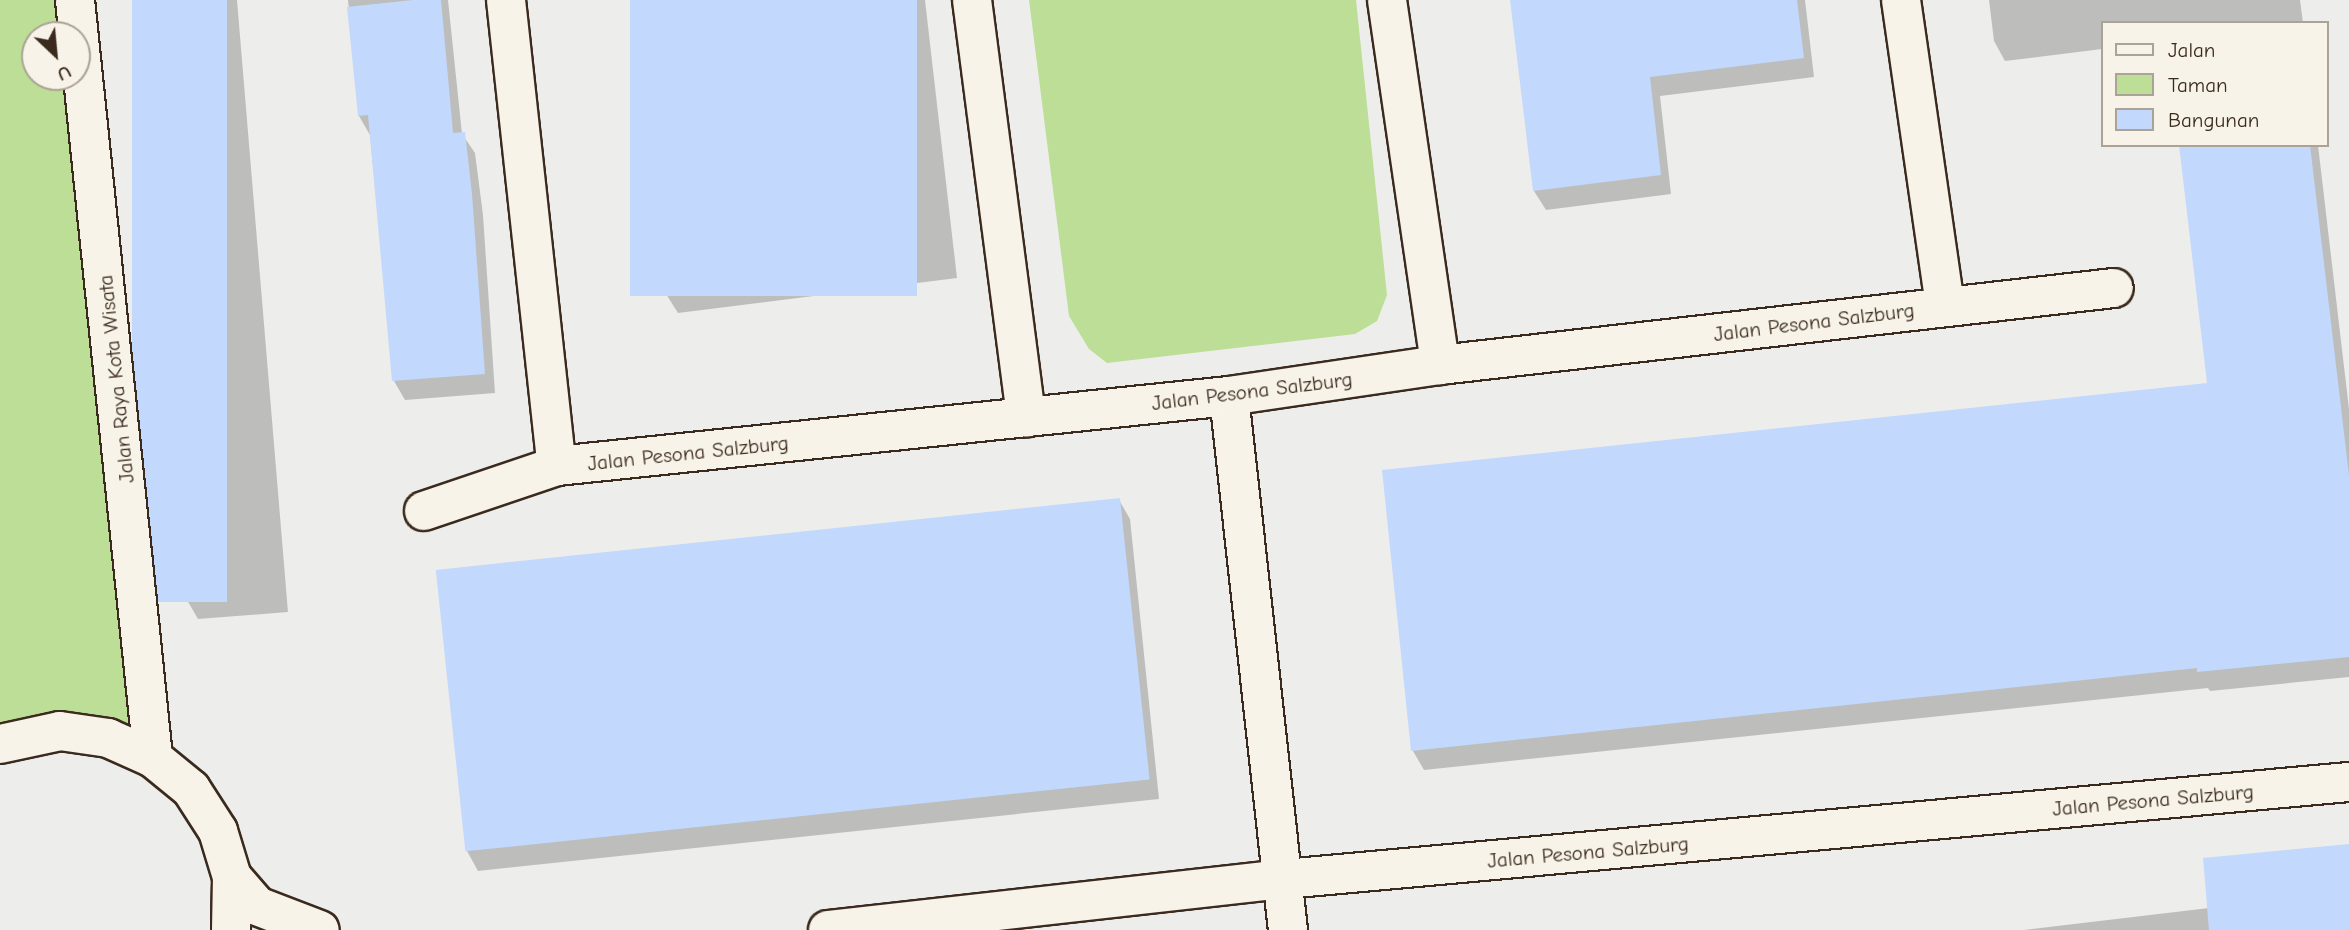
<!DOCTYPE html>
<style>
body{margin:0}
#map{position:relative;width:2349px;height:930px;overflow:hidden;background:#edeeec;font-family:"Comic Neue",sans-serif}
div>[style]{position:absolute}
[style*='--x']{left:calc(var(--x)*1px);top:calc(var(--y)*1px);width:calc(var(--w)*1px);rotate:calc(var(--a)*1deg)}
.green>*{inset:0;background:#bdde97}
.shadow>*{inset:0;background:#0003}
.building>*{inset:0;background:#c3d8fd;transform-origin:0 0}
.roads{filter:drop-shadow(2px 0 #3b2a1e) drop-shadow(-2px 0 #3b2a1e) drop-shadow(0 2px #3b2a1e) drop-shadow(0 -2px #3b2a1e)}
.minor>*{height:38px;margin:-19px;padding:0 19px;transform-origin:19px;border-radius:19px;background:#f7f3e8}
.tertiary>*{height:38px;margin:-19px;padding:0 19px;transform-origin:19px;border-radius:19px;background:#f7f3e8}
span{translate:-50% -50%;white-space:nowrap;text-align:center;line-height:1.15;-webkit-text-stroke:5px #f7f3e8;paint-order:stroke}
.street-label{font-size:21px;color:#3b2a1e}
.legend{position:absolute;left:2101px;top:21px;width:228px;height:126px;box-sizing:border-box;background:#f7f3e8;border:2px solid #aca397;margin:0;padding:9px 12px;list-style:none;font-size:21px;color:#3b2a1e}
.legend li{display:flex;align-items:center;gap:14px;height:35px}
.legend b{width:35px;border:2px solid #aca397}
.north{position:absolute;left:21px;top:21px;width:70px;height:70px;box-sizing:border-box;background:#f7f3e8;border:2px solid #aca397;border-radius:50%;rotate:154deg;font-size:19px;font-weight:700;line-height:28px;text-align:center;color:#3b2a1e}
.north::after{content:'';display:block;margin:auto;width:24px;height:32px;background:#3b2a1e;clip-path:polygon(50% 0,100% 100%,50% 72%,0 100%)}
</style>
<div id="map">
<div class="green">
<i style="clip-path:polygon(evenodd,0 0,74px 0,153px 758px,0 744px,0 0,35px 35px,77px 35px,77px 77px,35px 77px,35px 35px)"></i>
<i style="clip-path:polygon(1029px 0,1356px 0,1387px 295px,1377px 321px,1355px 334px,1107px 363px,1089px 349px,1069px 316px)"></i>
</div>
<div class="shadow">
<i style="clip-path:polygon(136px 0,237px 0,288px 612px,198px 619px,187px 600px)"></i>
<i style="clip-path:polygon(348px 0,448px 0,462px 134px,475px 153px,483px 215px,495px 393px,405px 400px,394px 381px,370px 135px,359px 116px)"></i>
<i style="clip-path:polygon(632px 0,925px 0,957px 278px,678px 313px,666px 294px)"></i>
<i style="clip-path:polygon(1512px 0,1805px 0,1814px 77px,1660px 96px,1671px 194px,1546px 210px,1534px 191px)"></i>
<i style="clip-path:polygon(1989px 0,2300px 0,2303px 23px,2102px 23px,2102px 49px,2005px 61px,1994px 41px)"></i>
<i style="clip-path:polygon(2180px 145px,2318px 145px,2349px 409px,2349px 677px,2210px 691px,2208px 688px,1424px 770px,1413px 751px,1384px 472px,2209px 385px)"></i>
<i style="clip-path:polygon(1119px 500px,1130px 519px,1159px 799px,478px 871px,467px 851px)"></i>
<i style="clip-path:polygon(2349px 846px,2349px 930px,2024px 930px,2209px 908px)"></i>
</div>
<div class="building">
<i style="left:132px;top:0;width:95px;height:602px"></i>
<i style="clip-path:polygon(413px 0,441px 0,453px 133px,465px 132px,472px 194px,485px 374px,392px 381px,368px 115px,358px 116px,347px 7px)"></i>
<i style="left:630px;top:0;width:287px;height:296px"></i>
<i style="clip-path:polygon(1510px 0,1797px 0,1804px 58px,1650px 77px,1661px 175px,1533px 191px)"></i>
<i style="clip-path:polygon(2179px 145px,2310px 145px,2349px 475px,2349px 657px,2197px 672px,2197px 668px,1411px 751px,1382px 470px,2207px 383px)"></i>
<i style="left:1120px;top:498px;width:283px;height:688px;rotate:84deg"></i>
<i style="clip-path:polygon(2349px 844px,2349px 930px,2209px 930px,2203px 858px)"></i>
</div>
<div class="roads">
<div class="minor">
<i style="--x:506;--y:0;--w:469;--a:83.8"></i>
<i style="--x:972;--y:0;--w:421;--a:82.6"></i>
<i style="--x:1387;--y:0;--w:369;--a:81.7"></i>
<i style="--x:1901;--y:0;--w:310;--a:81.8"></i>
<i style="--x:1229;--y:396;--w:537;--a:83.7"></i>
<i style="--x:424;--y:511;--w:140;--a:-18.7"></i>
<i style="--x:557;--y:466;--w:676;--a:-5.95"></i>
<i style="--x:1229;--y:396;--w:213;--a:-8.4"></i>
<i style="--x:1440;--y:365;--w:678;--a:-6.52"></i>
<i style="--x:232;--y:877;--w:38;--a:49"></i>
<i style="--x:257;--y:906;--w:67;--a:20.9"></i>
<i style="--x:828;--y:930;--w:460;--a:-6.4"></i>
<i style="--x:1285;--y:879;--w:1068;--a:-5.21"></i>
</div>
<div class="tertiary">
<i style="--x:75;--y:0;--w:762;--a:84.12"></i>
<i style="--x:0;--y:744;--w:61;--a:-12.2"></i>
<i style="--x:60;--y:731;--w:49;--a:8.3"></i>
<i style="--x:108;--y:738;--w:49;--a:24"></i>
<i style="--x:153;--y:758;--w:49;--a:39.2"></i>
<i style="--x:191;--y:789;--w:50;--a:57.3"></i>
<i style="--x:218;--y:831;--w:48;--a:73.1"></i>
<i style="--x:232;--y:877;--w:53;--a:91.1"></i>
</div>
</div>
<div class="street-label">
<span style="left:1814px;top:322px;rotate:-7deg">Jalan Pesona Salzburg</span>
<span style="left:116px;top:379px;rotate:-96deg">Jalan Raya Kota Wisata</span>
<span style="left:1252px;top:391px;rotate:-7deg">Jalan Pesona Salzburg</span>
<span style="left:688px;top:453px;rotate:-6deg">Jalan Pesona Salzburg</span>
<span style="left:2153px;top:800px;rotate:-5deg">Jalan Pesona Salzburg</span>
<span style="left:1588px;top:852px;rotate:-5deg">Jalan Pesona Salzburg</span>
</div>
<ul class="legend">
<li><b style="height:9px;background:#f7f3e8"></b>Jalan</li>
<li><b style="height:19px;background:#bdde97"></b>Taman</li>
<li><b style="height:19px;background:#c3d8fd"></b>Bangunan</li>
</ul>
<div class="north">U</div>
</div>
